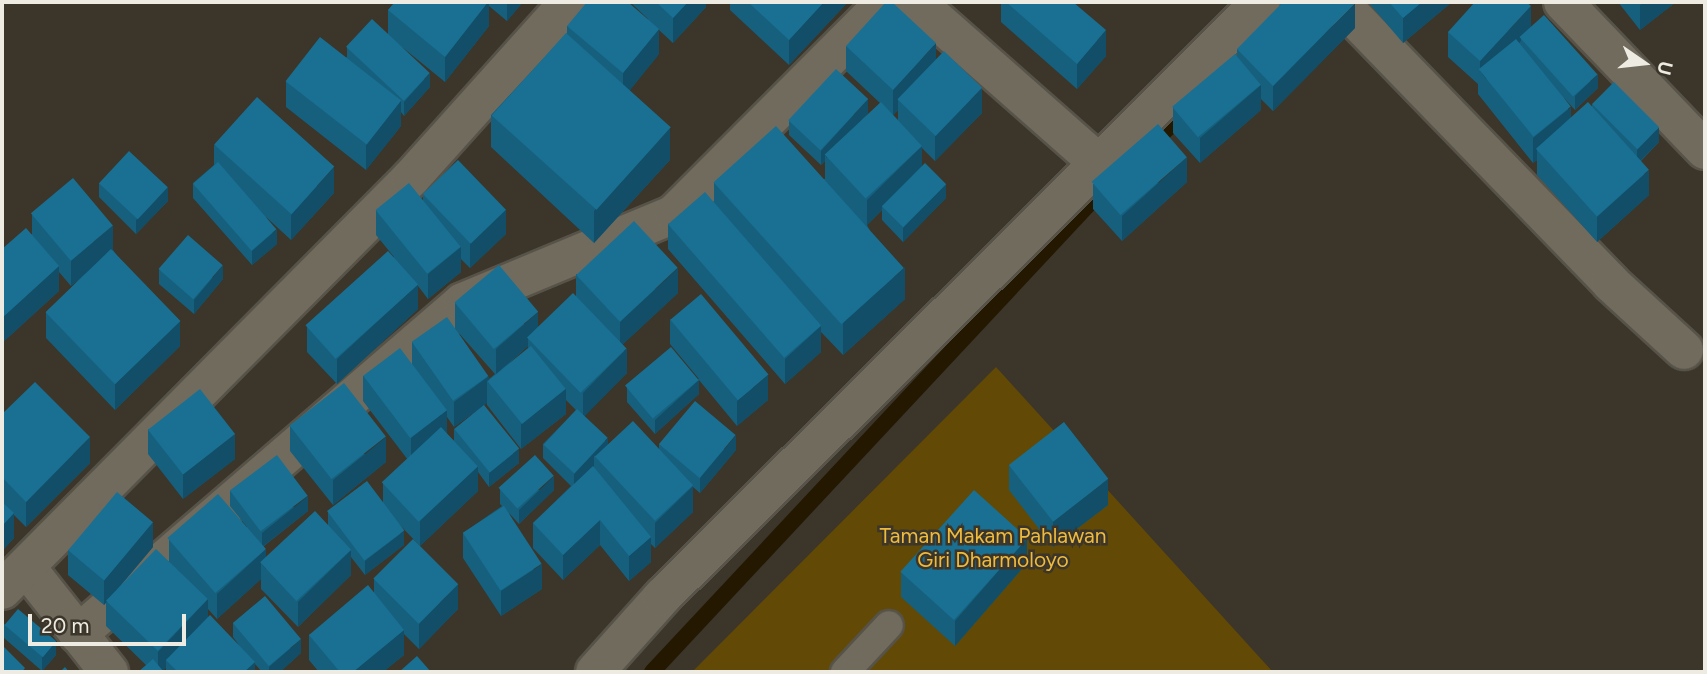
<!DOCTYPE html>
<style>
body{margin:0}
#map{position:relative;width:1707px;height:674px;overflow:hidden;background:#3b352a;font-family:Figtree,sans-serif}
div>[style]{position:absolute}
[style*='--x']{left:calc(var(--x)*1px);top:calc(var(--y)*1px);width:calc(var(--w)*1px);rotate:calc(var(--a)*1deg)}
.green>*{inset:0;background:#624906}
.stream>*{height:16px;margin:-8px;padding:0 8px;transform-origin:8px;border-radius:8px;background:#241800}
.roads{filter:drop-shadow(2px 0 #575348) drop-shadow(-2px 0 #575348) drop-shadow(0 2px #575348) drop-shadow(0 -2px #575348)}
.service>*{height:28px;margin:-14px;padding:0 14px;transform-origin:14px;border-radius:14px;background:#716b5e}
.minor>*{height:38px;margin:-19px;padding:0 19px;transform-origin:19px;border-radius:19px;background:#716b5e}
.tertiary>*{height:38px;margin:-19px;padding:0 19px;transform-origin:19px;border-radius:19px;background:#716b5e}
.wall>*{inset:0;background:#16607e}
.shaded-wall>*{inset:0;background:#124e67}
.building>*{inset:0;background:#197093;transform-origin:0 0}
span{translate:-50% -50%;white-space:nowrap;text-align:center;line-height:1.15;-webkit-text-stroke:5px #3b352a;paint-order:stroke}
.park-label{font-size:21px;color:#efbb3d}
.frame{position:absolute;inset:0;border:4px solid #eeebe3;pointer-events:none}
.north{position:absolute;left:1609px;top:28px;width:70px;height:70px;-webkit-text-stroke:5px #3b352a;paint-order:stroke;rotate:104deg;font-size:19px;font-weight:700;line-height:28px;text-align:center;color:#eeebe3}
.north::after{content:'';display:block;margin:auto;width:24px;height:32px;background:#eeebe3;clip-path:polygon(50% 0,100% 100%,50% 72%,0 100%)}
.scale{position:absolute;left:28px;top:614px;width:158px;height:32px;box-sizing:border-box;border:4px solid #eeebe3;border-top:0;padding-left:9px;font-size:21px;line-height:24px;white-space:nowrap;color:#eeebe3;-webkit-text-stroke:5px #3b352a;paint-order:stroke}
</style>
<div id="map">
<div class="green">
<i style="clip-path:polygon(996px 367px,1273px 672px,692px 672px)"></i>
</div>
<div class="stream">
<i style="--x:1149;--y:146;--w:54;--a:-42.8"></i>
<i style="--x:652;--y:672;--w:666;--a:-46.95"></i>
</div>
<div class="roads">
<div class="service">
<i style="--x:845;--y:672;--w:64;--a:-46.9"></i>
</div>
<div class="minor">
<i style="--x:916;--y:2;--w:247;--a:41.4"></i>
<i style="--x:1339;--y:2;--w:391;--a:45.9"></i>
<i style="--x:1611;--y:283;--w:99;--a:42.5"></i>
<i style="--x:1563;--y:2;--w:205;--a:46.2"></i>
<i style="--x:26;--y:567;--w:134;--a:51.7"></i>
<i style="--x:2;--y:590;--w:581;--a:-45.21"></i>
<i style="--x:411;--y:178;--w:237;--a:-48.1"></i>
<i style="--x:78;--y:634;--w:508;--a:-40.77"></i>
<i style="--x:463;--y:302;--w:229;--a:-22.6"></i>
<i style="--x:674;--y:214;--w:299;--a:-45.1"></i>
</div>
<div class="tertiary">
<i style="--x:595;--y:672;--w:101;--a:-48.2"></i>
<i style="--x:662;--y:597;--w:844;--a:-44.81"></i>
</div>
</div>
<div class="wall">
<i style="clip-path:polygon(395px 2px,523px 2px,507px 21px,489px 6px,489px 26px,445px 82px,402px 47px,430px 87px,404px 116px,401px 112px,401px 126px,366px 170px,286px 107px,286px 82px,347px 57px,347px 47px,388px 34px,388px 10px)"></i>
<i style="clip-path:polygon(630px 2px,706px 2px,706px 7px,673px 43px,659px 30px,659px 54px,629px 91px,670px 160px,594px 243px,491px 147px,491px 115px,567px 33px,567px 26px,648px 19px)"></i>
<i style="clip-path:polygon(730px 2px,848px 2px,789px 65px,730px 10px)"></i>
<i style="clip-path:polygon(1001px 2px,1073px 2px,1106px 56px,1077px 89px,1001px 22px)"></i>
<i style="clip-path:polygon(1368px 2px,1452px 2px,1403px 43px)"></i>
<i style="clip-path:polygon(1618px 2px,1676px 2px,1640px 30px)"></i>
<i style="clip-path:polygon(1355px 28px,1273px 111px,1261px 99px,1261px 110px,1200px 163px,1173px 133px,1173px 108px,1237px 56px,1237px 49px)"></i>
<i style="clip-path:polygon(1531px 29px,1598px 88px,1575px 110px,1564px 98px,1571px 118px,1592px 107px,1592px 104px,1659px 142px,1641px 161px,1649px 195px,1597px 242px,1537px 175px,1537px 160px,1533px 163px,1478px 94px,1478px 84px,1448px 57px,1448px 32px)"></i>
<i style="clip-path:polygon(evenodd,846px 46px,936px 59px,982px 113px,935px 161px,922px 148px,922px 166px,946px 198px,903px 242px,882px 220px,882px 210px,867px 225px,905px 299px,843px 355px,821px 332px,821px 352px,785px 384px,668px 249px,668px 224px,714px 202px,714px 183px,825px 179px,825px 161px,821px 165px,789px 135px,789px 121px,868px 113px,864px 118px,880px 103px,846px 71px,846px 46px,898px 110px,898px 120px,893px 115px,898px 110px)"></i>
<i style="clip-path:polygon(214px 145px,334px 193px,291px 240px,266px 217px,277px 244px,252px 265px,193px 198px,193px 183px,214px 165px)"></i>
<i style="clip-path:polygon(1187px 182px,1122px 241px,1093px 209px,1093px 184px)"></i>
<i style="clip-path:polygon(99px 183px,168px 201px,136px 234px,99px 197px)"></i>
<i style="clip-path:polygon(423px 195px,506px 234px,470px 268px,461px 259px,461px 272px,428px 299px,418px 286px,418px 309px,337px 384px,307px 352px,307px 327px,394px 257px,376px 235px,376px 210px,423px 201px)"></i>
<i style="clip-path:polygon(32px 214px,113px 250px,180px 346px,115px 410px,46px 338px,46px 312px,82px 277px,71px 286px,59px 272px,59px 291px,2px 343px,2px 249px,32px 234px)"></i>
<i style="clip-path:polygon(159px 270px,223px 279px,194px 314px,159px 284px)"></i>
<i style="clip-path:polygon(evenodd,576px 274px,678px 293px,623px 344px,627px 373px,584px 416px,608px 444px,659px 450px,659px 444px,736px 450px,700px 493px,693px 487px,693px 512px,655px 548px,651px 544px,651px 562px,629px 581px,600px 545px,563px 580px,533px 548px,533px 523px,571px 486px,543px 458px,543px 444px,576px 410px,566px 400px,566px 414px,521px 449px,487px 405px,487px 403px,484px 405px,519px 463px,489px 487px,478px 472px,478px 491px,420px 546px,397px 522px,404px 545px,365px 575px,351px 557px,351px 575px,298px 627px,261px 589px,261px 579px,217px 619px,208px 609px,208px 617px,239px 645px,233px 637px,233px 623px,301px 653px,280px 672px,262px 672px,255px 664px,255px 672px,166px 672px,166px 668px,146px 665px,106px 626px,106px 603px,104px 605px,68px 575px,68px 550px,153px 547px,118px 589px,169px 561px,169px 540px,247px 527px,230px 506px,230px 491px,308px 511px,264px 546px,266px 558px,328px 525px,328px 512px,383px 504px,383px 483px,408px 460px,363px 401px,363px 376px,412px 364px,412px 342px,455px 328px,455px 303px,538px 328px,576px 296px,576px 274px,457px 331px,495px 374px,489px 379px,457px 331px,576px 274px,528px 346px,528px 348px,507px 365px,528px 346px,576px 274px,479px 409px,454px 429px,454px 441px,447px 434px,447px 417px,454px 427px,479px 409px)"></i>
<i style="clip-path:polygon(1705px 292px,1705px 311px,1703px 309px,1703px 294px)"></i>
<i style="clip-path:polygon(670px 319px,768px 400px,737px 426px,699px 380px,699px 394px,655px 434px,627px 402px,627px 388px,699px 379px,670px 344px)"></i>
<i style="clip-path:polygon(2px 414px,90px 463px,26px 527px,14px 515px,14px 538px,2px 551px)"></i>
<i style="clip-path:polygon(290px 426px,386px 462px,333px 505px,290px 451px)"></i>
<i style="clip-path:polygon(148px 429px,235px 459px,183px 499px,148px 454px)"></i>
<i style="clip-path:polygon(1009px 465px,1108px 505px,1053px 547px,1009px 490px)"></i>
<i style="clip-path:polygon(500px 489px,554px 490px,519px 524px,509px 513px,542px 589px,501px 616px,463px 558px,463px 533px,502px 506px,500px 504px)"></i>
<i style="clip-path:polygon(1027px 563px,955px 646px,901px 597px,901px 572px)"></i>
<i style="clip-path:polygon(374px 579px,458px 609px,419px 649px,404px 634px,404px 655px,383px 672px,319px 672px,309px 660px,309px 635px,374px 592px)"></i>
<i style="clip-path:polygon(4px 624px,56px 655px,42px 671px,4px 638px)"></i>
</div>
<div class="shaded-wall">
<i style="clip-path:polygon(488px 2px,489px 2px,489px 26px,445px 82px,445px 57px)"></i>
<i style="clip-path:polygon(507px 2px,523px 2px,507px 21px)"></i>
<i style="clip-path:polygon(688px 2px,706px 2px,706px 7px,673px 43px,673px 18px)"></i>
<i style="clip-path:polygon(824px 2px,848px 2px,789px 65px,789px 40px)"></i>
<i style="clip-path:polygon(1422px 2px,1452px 2px,1403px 43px,1403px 18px)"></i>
<i style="clip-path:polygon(1644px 2px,1676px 2px,1640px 30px,1640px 5px)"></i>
<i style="clip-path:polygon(1355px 3px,1355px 28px,1273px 111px,1273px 86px)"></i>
<i style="clip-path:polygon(1531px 6px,1531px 31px,1521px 38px,1521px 41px,1486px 79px,1480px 71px,1480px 61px)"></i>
<i style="clip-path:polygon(659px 29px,659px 54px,623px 99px,623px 73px)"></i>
<i style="clip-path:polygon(1106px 30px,1106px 56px,1077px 89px,1077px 64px)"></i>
<i style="clip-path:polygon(936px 43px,936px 68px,898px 100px,898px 110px,893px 116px,893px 90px)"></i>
<i style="clip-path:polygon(430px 73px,430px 87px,404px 116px,404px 102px)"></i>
<i style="clip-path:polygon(1598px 74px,1598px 88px,1575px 110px,1575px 96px)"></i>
<i style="clip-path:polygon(1261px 85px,1261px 110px,1200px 163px,1200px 138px)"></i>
<i style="clip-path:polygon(982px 88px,982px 113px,935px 161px,935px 136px)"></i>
<i style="clip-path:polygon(868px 99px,868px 113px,827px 158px,825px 155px,825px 161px,821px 165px,821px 151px)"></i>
<i style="clip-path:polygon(401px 100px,401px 126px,366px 170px,366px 145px)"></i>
<i style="clip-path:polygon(1571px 107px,1571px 132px,1537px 150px,1537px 160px,1533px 163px,1533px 138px)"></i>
<i style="clip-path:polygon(1659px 127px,1659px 142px,1637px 164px,1637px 150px)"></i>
<i style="clip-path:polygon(670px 128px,670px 160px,594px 243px,594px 211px)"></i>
<i style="clip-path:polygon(922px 146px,922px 171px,882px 206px,882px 210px,867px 225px,867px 200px)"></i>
<i style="clip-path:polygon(1187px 157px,1187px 182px,1122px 241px,1122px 216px)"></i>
<i style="clip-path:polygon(334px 167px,334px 193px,291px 240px,291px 215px)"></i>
<i style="clip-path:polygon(1649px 170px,1649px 195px,1597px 242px,1597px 217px)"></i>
<i style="clip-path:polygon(946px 184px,946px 198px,903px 242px,903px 228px)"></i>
<i style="clip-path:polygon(168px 187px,168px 201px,136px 234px,136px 220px)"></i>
<i style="clip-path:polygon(506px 209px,506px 234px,470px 268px,470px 243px)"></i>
<i style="clip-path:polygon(113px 225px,113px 250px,71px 286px,71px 261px)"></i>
<i style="clip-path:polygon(277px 229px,277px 244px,252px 265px,252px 251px)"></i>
<i style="clip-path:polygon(461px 247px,461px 272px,428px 299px,428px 274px)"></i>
<i style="clip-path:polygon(223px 265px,223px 279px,194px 314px,194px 300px)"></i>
<i style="clip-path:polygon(59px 266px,59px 291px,2px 343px,2px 318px)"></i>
<i style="clip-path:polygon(905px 267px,905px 299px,843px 355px,843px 323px)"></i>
<i style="clip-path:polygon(678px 268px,678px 293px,620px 347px,620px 322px)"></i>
<i style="clip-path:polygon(418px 284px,418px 309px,337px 384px,337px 359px)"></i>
<i style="clip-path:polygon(538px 312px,538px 337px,528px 338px,528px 346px,496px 374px,496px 349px)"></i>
<i style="clip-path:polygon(180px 321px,180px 346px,115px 410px,115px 384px)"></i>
<i style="clip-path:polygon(821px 326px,821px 352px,785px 384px,785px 359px)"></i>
<i style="clip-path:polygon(627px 348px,627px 373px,583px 418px,583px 393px)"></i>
<i style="clip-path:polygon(768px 375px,768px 400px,737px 426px,737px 401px)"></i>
<i style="clip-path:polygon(489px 376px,489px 383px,487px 380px,487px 403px,454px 427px,454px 402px)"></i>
<i style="clip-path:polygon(699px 380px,699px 394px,655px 434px,655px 420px)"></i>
<i style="clip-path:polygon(566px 389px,566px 414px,521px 449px,521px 424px)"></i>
<i style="clip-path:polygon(447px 410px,447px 435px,411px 464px,411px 438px)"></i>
<i style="clip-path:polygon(235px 434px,235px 459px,183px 499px,183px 474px)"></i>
<i style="clip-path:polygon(736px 435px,736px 450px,700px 493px,700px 478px)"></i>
<i style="clip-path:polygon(90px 437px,90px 463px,26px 527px,26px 502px)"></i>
<i style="clip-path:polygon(386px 437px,386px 462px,333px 505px,333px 480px)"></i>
<i style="clip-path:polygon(608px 438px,608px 453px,594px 456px,594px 467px,574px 488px,574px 474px)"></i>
<i style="clip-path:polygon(519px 449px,519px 463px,489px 487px,489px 473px)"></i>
<i style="clip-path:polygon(478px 466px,478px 491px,420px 546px,420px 521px)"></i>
<i style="clip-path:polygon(554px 476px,554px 490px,519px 524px,519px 510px)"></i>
<i style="clip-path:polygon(1108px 479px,1108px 505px,1053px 547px,1053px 521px)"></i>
<i style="clip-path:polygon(693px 486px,693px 512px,655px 548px,655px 523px)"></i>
<i style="clip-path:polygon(308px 496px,308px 511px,262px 547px,262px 533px)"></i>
<i style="clip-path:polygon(14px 513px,14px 538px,2px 551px,2px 526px)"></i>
<i style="clip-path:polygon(600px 520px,600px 545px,563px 580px,563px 555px)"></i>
<i style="clip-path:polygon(153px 522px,153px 547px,104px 605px,104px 580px)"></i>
<i style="clip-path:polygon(404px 531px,404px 545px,365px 575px,365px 561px)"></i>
<i style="clip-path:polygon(651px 537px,651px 562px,629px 581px,629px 556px)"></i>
<i style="clip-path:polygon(1027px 538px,1027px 563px,955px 646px,955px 621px)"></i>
<i style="clip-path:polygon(266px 549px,266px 569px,261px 563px,261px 579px,217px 619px,217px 594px)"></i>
<i style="clip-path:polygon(351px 550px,351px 575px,298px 627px,298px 602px)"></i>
<i style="clip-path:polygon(542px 564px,542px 589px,501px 616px,501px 591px)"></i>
<i style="clip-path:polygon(458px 584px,458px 609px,419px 649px,419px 624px)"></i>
<i style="clip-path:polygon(208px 599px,208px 624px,166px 660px,166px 668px,162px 672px,158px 672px,158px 652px)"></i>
<i style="clip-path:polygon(404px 630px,404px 655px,383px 672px,353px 672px)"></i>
<i style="clip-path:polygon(301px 639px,301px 653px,280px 672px,269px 672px,269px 667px)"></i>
<i style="clip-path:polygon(56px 641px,56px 655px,42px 671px,42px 657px)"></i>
<i style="clip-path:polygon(255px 662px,255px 672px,244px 672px)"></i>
</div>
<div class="building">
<i style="clip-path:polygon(395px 2px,488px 2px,445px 57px,388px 10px)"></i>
<i style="clip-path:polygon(587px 2px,628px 2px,659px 29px,623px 73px,567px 26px)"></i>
<i style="clip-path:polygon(656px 2px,688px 2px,673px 18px)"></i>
<i style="clip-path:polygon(748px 2px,824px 2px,789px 40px)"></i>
<i style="clip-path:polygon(886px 2px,892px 2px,936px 43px,893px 90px,846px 46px)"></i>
<i style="clip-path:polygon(1006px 2px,1073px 2px,1106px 30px,1077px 64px)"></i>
<i style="clip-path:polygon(1283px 2px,1354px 2px,1355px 3px,1273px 86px,1237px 49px)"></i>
<i style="clip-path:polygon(1389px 2px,1422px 2px,1403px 18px)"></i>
<i style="clip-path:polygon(1475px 2px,1526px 2px,1531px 6px,1480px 61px,1448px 32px)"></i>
<i style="left:1544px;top:15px;width:80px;height:33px;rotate:48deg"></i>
<i style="left:372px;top:19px;width:79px;height:38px;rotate:43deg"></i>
<i style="left:566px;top:33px;width:141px;height:111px;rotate:42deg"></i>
<i style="left:320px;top:37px;width:103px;height:56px;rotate:38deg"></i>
<i style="left:1516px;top:39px;width:87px;height:48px;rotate:51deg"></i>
<i style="left:944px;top:51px;width:53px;height:67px;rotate:44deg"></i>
<i style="left:1235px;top:54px;width:40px;height:82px;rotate:50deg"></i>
<i style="left:836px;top:69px;width:44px;height:70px;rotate:43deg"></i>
<i style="left:1614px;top:82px;width:64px;height:31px;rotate:45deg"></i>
<i style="left:257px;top:97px;width:104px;height:64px;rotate:42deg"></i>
<i style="left:881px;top:102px;width:60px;height:77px;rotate:47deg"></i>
<i style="left:1588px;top:102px;width:91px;height:70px;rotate:48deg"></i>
<i style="left:1158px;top:124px;width:44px;height:88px;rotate:49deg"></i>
<i style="left:776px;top:126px;width:191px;height:84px;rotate:48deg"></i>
<i style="left:129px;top:151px;width:53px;height:44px;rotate:43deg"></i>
<i style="left:458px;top:160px;width:69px;height:49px;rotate:46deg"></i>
<i style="left:218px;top:162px;width:89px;height:33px;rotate:49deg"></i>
<i style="left:925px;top:163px;width:30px;height:61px;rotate:45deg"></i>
<i style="left:73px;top:178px;width:62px;height:55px;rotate:50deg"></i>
<i style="left:409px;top:183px;width:82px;height:43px;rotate:51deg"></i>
<i style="left:705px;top:192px;width:177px;height:49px;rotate:49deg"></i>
<i style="left:634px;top:221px;width:64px;height:79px;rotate:47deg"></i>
<i style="clip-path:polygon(26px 228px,59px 266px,2px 318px,2px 249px)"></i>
<i style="left:188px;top:235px;width:46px;height:45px;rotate:41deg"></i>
<i style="left:111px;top:249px;width:100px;height:91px;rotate:46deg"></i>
<i style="left:388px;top:251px;width:45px;height:111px;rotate:48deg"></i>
<i style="left:499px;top:265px;width:61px;height:58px;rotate:50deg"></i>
<i style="left:573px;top:293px;width:77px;height:64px;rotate:46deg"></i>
<i style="left:701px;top:294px;width:105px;height:40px;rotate:50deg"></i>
<i style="left:447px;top:317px;width:72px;height:43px;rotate:55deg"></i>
<i style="left:531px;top:346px;width:55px;height:56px;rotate:51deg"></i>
<i style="left:671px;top:347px;width:43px;height:60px;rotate:50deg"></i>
<i style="left:400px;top:348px;width:78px;height:46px;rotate:53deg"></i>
<i style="clip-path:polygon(35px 382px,90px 437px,26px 502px,2px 477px,2px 414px)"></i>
<i style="left:344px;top:383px;width:68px;height:69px;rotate:52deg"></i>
<i style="left:200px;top:389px;width:57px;height:66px;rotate:52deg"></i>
<i style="left:695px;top:401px;width:53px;height:56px;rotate:40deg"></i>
<i style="left:484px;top:405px;width:56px;height:38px;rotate:51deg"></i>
<i style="left:577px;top:409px;width:42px;height:49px;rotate:43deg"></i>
<i style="left:633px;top:421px;width:88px;height:52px;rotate:47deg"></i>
<i style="left:1064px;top:422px;width:72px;height:70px;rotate:52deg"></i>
<i style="left:441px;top:427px;width:54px;height:81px;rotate:47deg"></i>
<i style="left:277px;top:455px;width:51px;height:59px;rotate:53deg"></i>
<i style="left:535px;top:455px;width:28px;height:49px;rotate:48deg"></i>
<i style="clip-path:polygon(593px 466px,651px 537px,629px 556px,600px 520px,563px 555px,533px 523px)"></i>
<i style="left:367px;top:481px;width:62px;height:50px;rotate:53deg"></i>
<i style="left:974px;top:490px;width:72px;height:110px;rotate:42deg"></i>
<i style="left:117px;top:492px;width:47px;height:76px;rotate:40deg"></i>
<i style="left:218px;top:494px;width:73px;height:67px;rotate:49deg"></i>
<i style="clip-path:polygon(2px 502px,14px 513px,2px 526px)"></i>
<i style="left:504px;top:506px;width:69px;height:49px;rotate:57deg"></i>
<i style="left:315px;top:511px;width:53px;height:75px;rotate:47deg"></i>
<i style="left:413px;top:539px;width:64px;height:56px;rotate:45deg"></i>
<i style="left:156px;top:549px;width:72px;height:72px;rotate:44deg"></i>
<i style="clip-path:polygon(368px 585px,404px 630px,353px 672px,340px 672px,309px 635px)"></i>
<i style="left:265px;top:596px;width:56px;height:42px;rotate:50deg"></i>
<i style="left:18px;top:609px;width:50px;height:21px;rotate:40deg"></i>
<i style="clip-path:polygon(210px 615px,255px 662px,244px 672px,178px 672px,166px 660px)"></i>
<i style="clip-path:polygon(2px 645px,25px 668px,22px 672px,2px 672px)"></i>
<i style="clip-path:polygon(417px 656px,431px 672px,399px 672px)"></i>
<i style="clip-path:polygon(153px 659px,164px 672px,138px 672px)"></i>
<i style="clip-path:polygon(65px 667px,69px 672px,60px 672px)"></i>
</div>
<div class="park-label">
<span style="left:993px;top:548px">Taman Makam Pahlawan<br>Giri Dharmoloyo</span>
</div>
<div class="frame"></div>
<div class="north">U</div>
<div class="scale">20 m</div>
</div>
